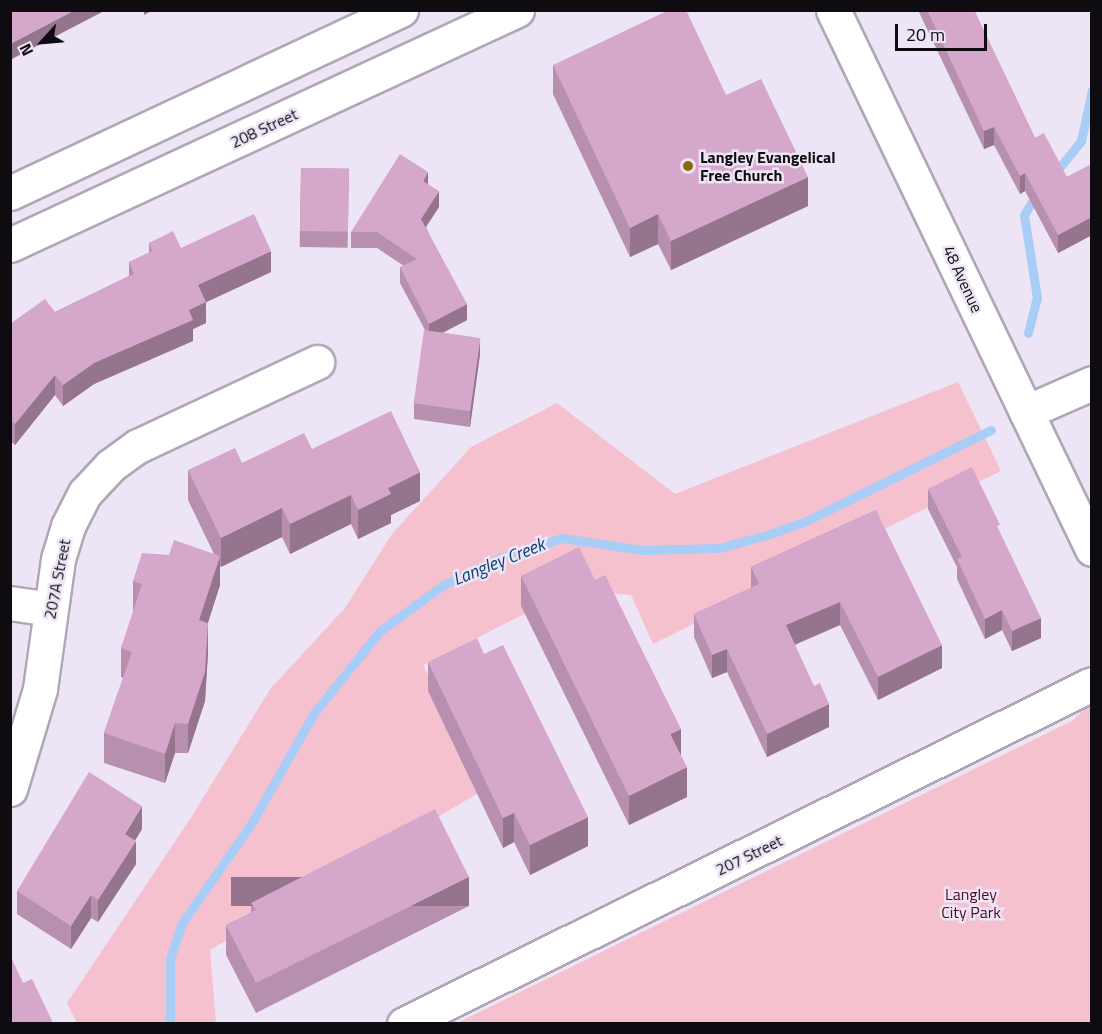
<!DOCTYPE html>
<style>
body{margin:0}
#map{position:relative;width:1102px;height:1034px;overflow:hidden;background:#ede5f6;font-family:"Titillium Web",sans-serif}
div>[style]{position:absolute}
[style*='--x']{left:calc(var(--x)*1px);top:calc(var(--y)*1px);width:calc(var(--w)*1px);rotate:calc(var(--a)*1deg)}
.green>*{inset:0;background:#f6c1ce}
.stream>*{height:9px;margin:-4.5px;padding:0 4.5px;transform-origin:4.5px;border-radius:4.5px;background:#a8cdf7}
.roads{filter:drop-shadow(2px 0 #afa7b7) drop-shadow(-2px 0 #afa7b7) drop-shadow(0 2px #afa7b7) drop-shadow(0 -2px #afa7b7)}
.minor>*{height:33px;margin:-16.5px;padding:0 16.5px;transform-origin:16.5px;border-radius:16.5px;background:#fff}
.major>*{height:33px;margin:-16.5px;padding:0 16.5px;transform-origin:16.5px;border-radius:16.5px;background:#fff}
.wall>*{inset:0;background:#b790af;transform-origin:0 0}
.shaded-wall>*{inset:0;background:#95758e;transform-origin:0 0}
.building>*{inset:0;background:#d5a7cb;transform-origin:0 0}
.dots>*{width:16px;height:16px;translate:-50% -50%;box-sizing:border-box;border:3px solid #ede5f6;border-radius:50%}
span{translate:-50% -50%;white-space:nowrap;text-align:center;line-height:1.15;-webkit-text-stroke:5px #ede5f6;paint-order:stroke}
.street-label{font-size:16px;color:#0f0c11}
.poi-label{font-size:16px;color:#0f0c11;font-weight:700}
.left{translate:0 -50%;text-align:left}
.park-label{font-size:16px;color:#4d0825}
.water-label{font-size:18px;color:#0a3f72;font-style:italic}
.frame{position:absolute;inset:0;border:12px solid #0f0c11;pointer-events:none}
.north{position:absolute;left:12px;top:12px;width:60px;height:60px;-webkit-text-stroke:4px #ede5f6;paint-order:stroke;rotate:244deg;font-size:16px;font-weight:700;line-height:24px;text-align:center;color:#0f0c11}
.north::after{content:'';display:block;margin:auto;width:21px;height:27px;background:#0f0c11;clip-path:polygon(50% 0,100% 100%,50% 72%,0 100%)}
.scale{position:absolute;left:895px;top:24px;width:92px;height:27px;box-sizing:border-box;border:3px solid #0f0c11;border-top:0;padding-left:8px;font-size:18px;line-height:21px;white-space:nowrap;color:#0f0c11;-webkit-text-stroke:4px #ede5f6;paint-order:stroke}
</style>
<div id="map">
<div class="green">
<i style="clip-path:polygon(958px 382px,1001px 471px,653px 644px,631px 595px,572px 590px,423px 665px,487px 788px,210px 950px,216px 1023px,77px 1023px,67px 1003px,190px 819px,271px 688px,345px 608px,392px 534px,471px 447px,557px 403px,675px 494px)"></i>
<i style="clip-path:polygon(1091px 703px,1091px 1023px,457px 1023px,1072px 721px)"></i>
</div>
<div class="stream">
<i style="--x:1055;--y:173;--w:41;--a:-50.9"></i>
<i style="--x:1081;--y:141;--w:52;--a:-77.8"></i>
<i style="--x:1028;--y:333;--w:36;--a:-76"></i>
<i style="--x:1037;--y:298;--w:84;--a:-98.9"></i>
<i style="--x:1024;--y:215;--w:27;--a:-59"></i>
<i style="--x:170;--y:1024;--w:65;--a:-90"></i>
<i style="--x:170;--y:959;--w:38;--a:-72"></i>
<i style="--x:182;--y:923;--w:121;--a:-55.1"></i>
<i style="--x:251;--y:824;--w:128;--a:-60.4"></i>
<i style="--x:314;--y:713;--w:105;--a:-51.2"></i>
<i style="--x:380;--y:631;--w:78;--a:-36.1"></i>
<i style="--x:443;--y:585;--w:63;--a:-25.3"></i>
<i style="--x:500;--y:558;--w:65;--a:-17.9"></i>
<i style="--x:562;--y:538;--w:82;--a:8.4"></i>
<i style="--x:643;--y:550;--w:76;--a:-1.5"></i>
<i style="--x:719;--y:548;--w:50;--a:-15.2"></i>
<i style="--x:767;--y:535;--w:41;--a:-19.7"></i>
<i style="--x:806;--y:521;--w:206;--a:-26.2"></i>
</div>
<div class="roads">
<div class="minor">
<i style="--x:833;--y:10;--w:598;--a:64.33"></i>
<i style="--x:1026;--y:412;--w:72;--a:-23.7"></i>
<i style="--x:10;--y:603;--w:40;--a:8.5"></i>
<i style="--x:10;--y:789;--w:104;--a:-73.3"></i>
<i style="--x:40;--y:689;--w:131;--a:-82.1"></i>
<i style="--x:58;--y:559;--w:34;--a:-73"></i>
<i style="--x:68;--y:526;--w:37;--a:-63"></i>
<i style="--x:85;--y:493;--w:37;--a:-47"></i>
<i style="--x:110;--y:466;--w:34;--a:-36"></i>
<i style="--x:138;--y:446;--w:198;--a:-25.1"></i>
<i style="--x:404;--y:1024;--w:767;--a:-26.3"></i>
</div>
<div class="major">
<i style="--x:10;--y:193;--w:432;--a:-25.1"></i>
<i style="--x:10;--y:245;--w:559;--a:-24.87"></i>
</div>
</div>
<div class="wall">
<i style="clip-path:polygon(918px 10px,974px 10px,1035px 138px,1067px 177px,1092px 164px,1092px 235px,1058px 253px,1025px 191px,1020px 194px,994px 145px,984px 149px)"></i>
<i style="clip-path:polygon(553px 65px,726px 95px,808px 206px,671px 270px,658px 244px,630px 257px,553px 94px)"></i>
<i style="left:301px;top:168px;width:48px;height:79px;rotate:1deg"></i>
<i style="clip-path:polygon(428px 184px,439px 207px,426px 227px,467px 320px,442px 333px,480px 354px,470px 427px,414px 419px,414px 403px,425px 330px,400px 283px,400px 267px,404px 266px,377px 248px,351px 248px,351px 232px)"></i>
<i style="clip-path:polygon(149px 243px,271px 272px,206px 302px,206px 323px,193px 329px,193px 341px,94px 384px,63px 406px,55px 395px,15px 445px,10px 441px,10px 324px,55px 312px,129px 276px,129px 262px,149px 253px)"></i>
<i style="clip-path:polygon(312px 449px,420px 501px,391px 515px,391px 523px,358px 539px,351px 524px,290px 554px,282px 537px,220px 567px,220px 585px,208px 623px,208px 653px,205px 701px,188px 753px,175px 753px,165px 783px,104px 763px,104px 733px,123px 678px,121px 677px,121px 648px,134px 611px,133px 610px,133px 581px,169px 555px,214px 554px,188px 500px,188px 470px,242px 463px)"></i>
<i style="clip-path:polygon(928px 489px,1000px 533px,1041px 638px,1012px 651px,1002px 630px,985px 639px,957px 579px,957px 567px,928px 509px)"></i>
<i style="clip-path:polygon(876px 510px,942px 668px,878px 700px,840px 625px,795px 645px,829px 727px,767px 757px,727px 672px,712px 678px,694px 637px,694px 614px,751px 588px,751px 567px)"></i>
<i style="clip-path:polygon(521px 576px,681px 756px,687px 797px,629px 825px,521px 606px)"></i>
<i style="clip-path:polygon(428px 662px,588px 846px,530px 875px,514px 842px,503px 848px,428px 691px)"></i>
<i style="clip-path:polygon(142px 829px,135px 840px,136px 864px,98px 922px,91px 918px,71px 949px,17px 914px,17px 891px)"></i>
<i style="clip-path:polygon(251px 903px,469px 906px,256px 1013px,226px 955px,226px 925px,251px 913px)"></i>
</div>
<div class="shaded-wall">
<i style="clip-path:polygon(75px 10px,106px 10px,10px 60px,10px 44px)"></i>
<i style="clip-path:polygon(144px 10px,153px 10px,144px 15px)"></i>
<i style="clip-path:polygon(994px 127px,994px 145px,984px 149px,984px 131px)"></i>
<i style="clip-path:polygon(428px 172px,428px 188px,423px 181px)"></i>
<i style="clip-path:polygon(1025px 173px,1025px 191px,1020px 194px,1020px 176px)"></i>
<i style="clip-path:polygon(808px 177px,808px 206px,671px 270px,671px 241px)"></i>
<i style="clip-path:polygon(439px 191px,439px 207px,421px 234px,421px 219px)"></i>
<i style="clip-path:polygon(658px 214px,658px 244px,630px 257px,630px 228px)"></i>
<i style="clip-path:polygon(1092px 217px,1092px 235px,1058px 253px,1058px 235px)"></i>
<i style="clip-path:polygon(271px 251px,271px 272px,198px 306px,198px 285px)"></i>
<i style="clip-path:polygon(206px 302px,206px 323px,193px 329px,193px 341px,94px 384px,63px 406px,63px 385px,94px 363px,189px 310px)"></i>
<i style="clip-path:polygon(467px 304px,467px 320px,429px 340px,429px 324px)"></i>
<i style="clip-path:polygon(480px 338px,480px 354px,470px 427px,470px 411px)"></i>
<i style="clip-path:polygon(55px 375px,55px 395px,15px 445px,15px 424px)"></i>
<i style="clip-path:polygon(420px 472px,420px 501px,391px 515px,391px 523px,358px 539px,358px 510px,388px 488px)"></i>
<i style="clip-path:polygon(351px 495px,351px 524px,290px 554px,290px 524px)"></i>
<i style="clip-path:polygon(282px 508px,282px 537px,221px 567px,221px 538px)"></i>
<i style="clip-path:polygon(220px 556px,220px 585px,199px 650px,199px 620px)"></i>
<i style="clip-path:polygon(840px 602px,840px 625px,786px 648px,786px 625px)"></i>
<i style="clip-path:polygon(1002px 610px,1002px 630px,985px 639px,985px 619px)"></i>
<i style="clip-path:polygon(1041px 618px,1041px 638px,1012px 651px,1012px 631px)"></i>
<i style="clip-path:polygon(208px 623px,208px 653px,205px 701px,188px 753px,188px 724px)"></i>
<i style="clip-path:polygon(942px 645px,942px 668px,878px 700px,878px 677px)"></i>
<i style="clip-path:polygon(727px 649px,727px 672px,712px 678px,712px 655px)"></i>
<i style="clip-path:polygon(829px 704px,829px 727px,767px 757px,767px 734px)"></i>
<i style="clip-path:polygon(175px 723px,175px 753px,165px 783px,165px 754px)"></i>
<i style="clip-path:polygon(681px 729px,681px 758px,670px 734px)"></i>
<i style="clip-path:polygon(687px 767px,687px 797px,629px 825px,629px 796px)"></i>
<i style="clip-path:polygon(142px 806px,142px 829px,125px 857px,125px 834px)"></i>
<i style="clip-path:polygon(514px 813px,514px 842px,503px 848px,503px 818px)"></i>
<i style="clip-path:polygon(588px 817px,588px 846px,530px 875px,530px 845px)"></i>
<i style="clip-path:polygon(136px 841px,136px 864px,98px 922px,98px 900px)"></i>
<i style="left:469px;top:877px;width:29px;height:238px;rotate:90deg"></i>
<i style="clip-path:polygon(91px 895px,91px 918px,71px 949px,71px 926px)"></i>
</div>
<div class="building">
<i style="clip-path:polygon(10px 10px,75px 10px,10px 44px)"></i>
<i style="clip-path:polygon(669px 10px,686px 10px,726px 95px,761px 79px,808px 177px,671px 241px,658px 214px,630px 228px,553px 65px)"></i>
<i style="clip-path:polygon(927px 10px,974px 10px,1035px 138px,1044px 133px,1067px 177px,1092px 164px,1092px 217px,1058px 235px,1025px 173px,1020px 176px,994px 127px,984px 131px)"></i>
<i style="clip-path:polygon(400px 154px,428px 172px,423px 181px,439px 191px,421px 219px,467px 304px,429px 324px,400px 267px,417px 259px,377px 232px,351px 232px)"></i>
<i style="left:301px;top:168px;width:48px;height:63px;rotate:1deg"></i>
<i style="clip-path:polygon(254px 214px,271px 251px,198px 285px,206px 302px,189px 310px,193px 320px,94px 363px,63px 385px,55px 375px,15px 424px,10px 420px,10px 324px,45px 299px,55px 312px,134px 274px,129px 262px,152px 251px,149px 243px,173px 231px,181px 248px)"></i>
<i style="left:424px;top:330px;width:57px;height:74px;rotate:8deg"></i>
<i style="clip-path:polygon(391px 411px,420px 472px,388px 488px,391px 494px,358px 510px,351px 495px,290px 524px,282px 508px,221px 538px,188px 470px,235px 448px,242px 463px,304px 433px,312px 449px)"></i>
<i style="clip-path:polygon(972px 467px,1000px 525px,997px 526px,1041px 618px,1012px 631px,1002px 610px,985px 619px,957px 559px,962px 557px,928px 489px)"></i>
<i style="clip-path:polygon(876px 510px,942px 645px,878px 677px,840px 602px,786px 625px,814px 686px,820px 683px,829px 704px,767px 734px,727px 649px,712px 655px,694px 614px,759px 584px,751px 567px)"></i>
<i style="clip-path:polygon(174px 540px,220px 556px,199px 620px,208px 623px,205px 672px,188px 724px,175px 723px,165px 754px,104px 733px,132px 652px,121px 648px,142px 584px,133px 581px,142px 553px,169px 555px)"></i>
<i style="clip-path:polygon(579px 547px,595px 580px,605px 575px,681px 729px,670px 734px,687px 767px,629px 796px,521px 576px)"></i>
<i style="clip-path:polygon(477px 638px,484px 654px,503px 645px,588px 817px,530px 845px,514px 813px,503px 818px,428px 662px)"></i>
<i style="clip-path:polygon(89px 772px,142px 806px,125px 834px,136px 841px,98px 900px,91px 895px,71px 926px,17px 891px)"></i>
<i style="clip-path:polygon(435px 809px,469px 877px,256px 983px,226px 925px,256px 910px,251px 903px)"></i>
<i style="clip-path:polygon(10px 955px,23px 983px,32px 979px,53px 1023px,10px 1023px)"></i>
</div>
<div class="dots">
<i style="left:688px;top:166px;background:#8c6a0b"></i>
</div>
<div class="street-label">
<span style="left:264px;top:128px;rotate:-25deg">208 Street</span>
<span style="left:963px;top:279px;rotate:65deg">48 Avenue</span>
<span style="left:57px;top:579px;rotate:-79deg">207A Street</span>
<span style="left:749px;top:855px;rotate:-26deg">207 Street</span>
</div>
<div class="poi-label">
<span class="left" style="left:700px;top:166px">Langley Evangelical<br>Free Church</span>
</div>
<div class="park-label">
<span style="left:971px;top:903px">Langley<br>City Park</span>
</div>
<div class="water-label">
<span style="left:499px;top:562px;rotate:-22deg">Langley Creek</span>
</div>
<div class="frame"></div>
<div class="north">N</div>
<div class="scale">20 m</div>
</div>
